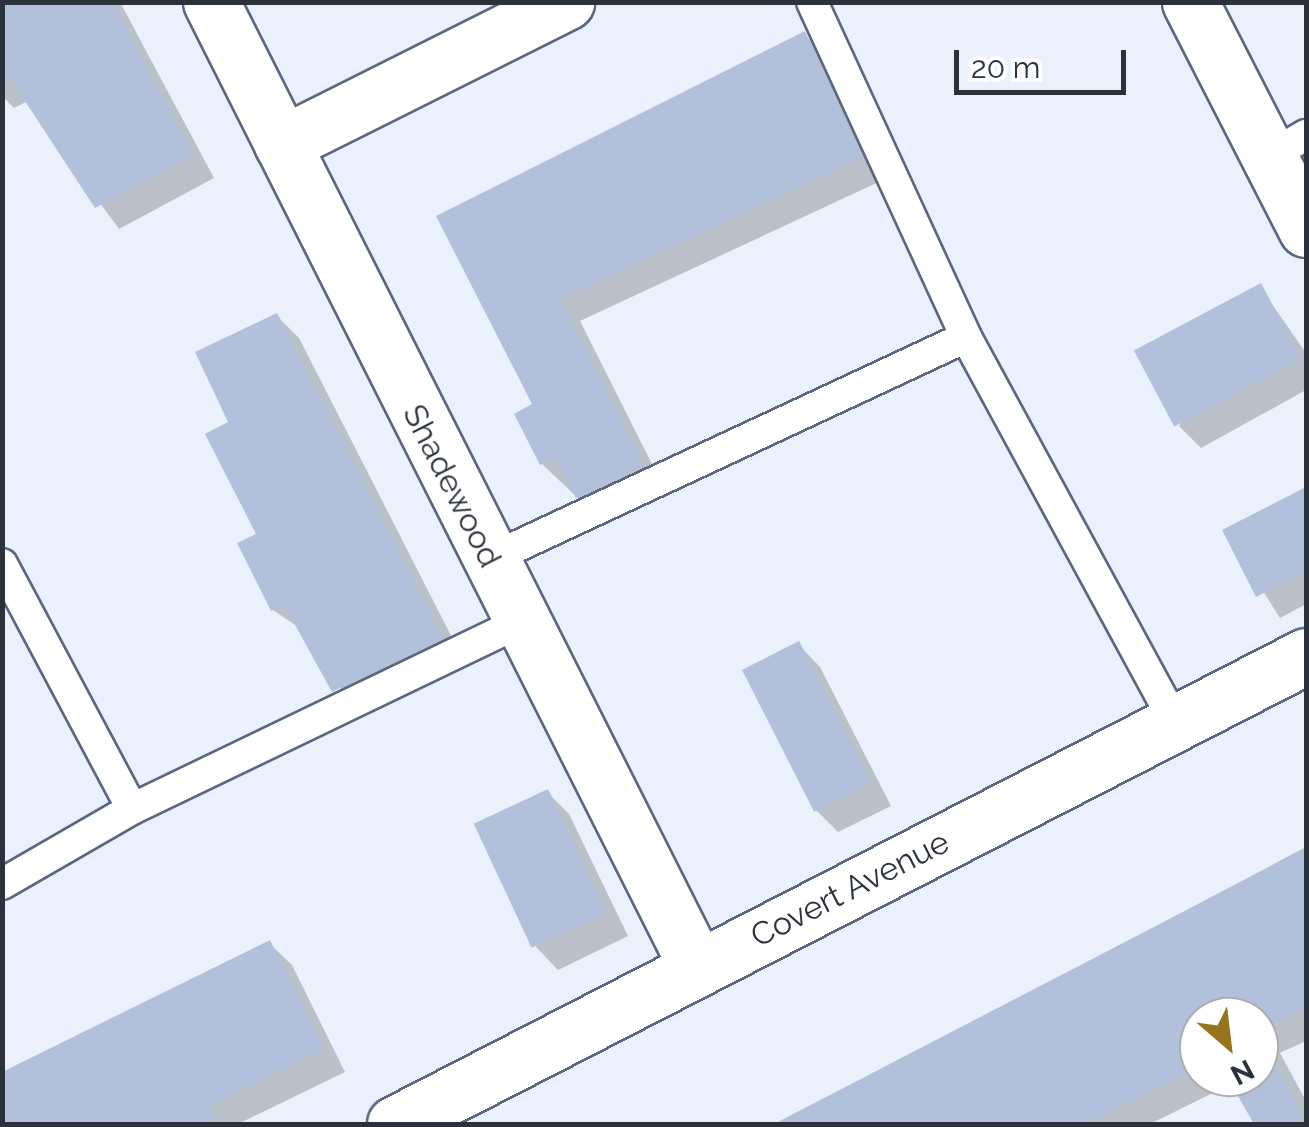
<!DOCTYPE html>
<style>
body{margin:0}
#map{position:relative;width:1309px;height:1127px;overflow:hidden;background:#eaf1fc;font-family:Raleway,sans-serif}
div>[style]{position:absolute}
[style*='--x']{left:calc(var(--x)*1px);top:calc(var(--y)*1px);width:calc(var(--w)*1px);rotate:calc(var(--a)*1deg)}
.shadow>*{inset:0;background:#0003}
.building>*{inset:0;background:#b1c1db;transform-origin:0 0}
.roads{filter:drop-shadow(2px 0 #5a687f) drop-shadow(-2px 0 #5a687f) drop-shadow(0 2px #5a687f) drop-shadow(0 -2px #5a687f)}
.service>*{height:30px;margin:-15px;padding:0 15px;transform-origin:15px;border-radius:15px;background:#fff}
.minor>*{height:55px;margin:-27.5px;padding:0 27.5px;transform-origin:27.5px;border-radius:27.5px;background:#fff}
span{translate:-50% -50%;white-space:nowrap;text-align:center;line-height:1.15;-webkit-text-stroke:8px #fefefe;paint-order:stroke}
.street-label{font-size:32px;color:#2c323c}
.frame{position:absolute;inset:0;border:5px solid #2c323c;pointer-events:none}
.north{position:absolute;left:1179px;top:997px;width:100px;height:100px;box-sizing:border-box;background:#fefefe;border:2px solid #aaacb0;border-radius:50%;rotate:152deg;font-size:28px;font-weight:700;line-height:40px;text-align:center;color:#2c323c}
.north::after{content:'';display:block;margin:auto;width:35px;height:45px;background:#95741c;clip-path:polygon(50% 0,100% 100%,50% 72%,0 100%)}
.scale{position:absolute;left:954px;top:50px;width:172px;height:45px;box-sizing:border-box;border:5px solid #2c323c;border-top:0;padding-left:12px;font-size:30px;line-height:35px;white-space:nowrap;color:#2c323c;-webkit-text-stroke:8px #fefefe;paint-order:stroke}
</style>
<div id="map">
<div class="shadow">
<i style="clip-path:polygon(2px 2px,120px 2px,214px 178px,119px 229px,26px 102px,14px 108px,2px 96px)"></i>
<i style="clip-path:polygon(804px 34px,826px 56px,883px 180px,580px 321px,664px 488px,600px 519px,542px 464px,536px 405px,440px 217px)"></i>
<i style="clip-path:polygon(1260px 287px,1306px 353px,1306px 390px,1201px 448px,1179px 426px)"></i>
<i style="clip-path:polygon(277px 316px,299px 338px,464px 661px,357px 712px,301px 629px,273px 610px,231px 423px)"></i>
<i style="clip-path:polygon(1306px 490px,1306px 604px,1280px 618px,1225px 531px)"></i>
<i style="clip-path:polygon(798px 644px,820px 667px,891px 806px,838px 832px,816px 810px)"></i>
<i style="clip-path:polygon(547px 792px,569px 814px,628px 936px,558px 970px,536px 947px)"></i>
<i style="clip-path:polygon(evenodd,1306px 847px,1306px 1041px,1280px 1053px,1306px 1101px,1306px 1124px,1256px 1124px,1233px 1083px,1150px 1124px,783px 1124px,1306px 847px,1199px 1017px,1259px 1017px,1259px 1077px,1199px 1077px,1199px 1017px)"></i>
<i style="clip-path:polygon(269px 943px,292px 965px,345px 1072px,238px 1124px,12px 1124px,2px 1107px)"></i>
</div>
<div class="building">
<i style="clip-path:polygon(2px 2px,112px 2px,193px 155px,95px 208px,2px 66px)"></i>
<i style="clip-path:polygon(805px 31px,863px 157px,560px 299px,644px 465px,576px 498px,555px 457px,540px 465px,514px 414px,532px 404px,436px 216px)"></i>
<i style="left:1261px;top:283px;width:86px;height:144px;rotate:62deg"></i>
<i style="clip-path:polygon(277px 313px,443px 638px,332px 692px,284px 605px,271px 611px,237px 543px,256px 534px,205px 434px,228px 422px,195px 352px)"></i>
<i style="clip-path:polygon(1306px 487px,1306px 571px,1256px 597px,1222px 530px)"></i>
<i style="left:799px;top:641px;width:159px;height:64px;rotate:63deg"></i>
<i style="left:548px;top:789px;width:137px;height:82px;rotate:65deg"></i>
<i style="clip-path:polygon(1306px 848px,1306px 1007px,1260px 1031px,1306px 1124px,1254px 1124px,1227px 1077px,1259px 1077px,1259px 1017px,1199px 1017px,1199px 1067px,1086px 1124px,774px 1124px)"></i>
<i style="clip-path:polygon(270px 940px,324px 1049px,209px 1106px,218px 1124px,2px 1124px,2px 1072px)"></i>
</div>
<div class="roads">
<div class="service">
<i style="--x:812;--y:2;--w:369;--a:65.3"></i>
<i style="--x:966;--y:337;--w:439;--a:61.5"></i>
<i style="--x:1270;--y:156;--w:42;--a:-30.3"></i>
<i style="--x:490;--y:559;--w:525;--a:-25"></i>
<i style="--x:2;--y:564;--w:277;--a:62"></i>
<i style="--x:2;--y:884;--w:150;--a:-30"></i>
<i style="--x:132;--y:809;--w:433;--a:-25.7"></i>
</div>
<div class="minor">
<i style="--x:211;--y:2;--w:1080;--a:63.27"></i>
<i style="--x:1190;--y:2;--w:255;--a:62.9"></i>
<i style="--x:282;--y:144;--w:318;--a:-26.6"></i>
<i style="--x:395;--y:1124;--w:1024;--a:-27.19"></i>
</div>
</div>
<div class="street-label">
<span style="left:452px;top:486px;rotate:63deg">Shadewood</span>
<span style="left:850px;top:889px;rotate:-27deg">Covert Avenue</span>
</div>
<div class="frame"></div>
<div class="north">N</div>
<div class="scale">20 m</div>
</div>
